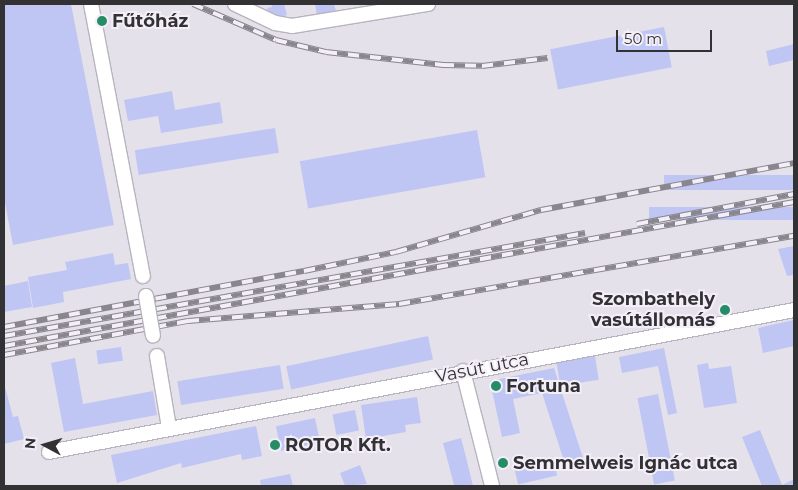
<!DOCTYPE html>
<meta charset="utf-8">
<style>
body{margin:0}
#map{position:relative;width:798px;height:490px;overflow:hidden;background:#e5e1ea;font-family:Montserrat,sans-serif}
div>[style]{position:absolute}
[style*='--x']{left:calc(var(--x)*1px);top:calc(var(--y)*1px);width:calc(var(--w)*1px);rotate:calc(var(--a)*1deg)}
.building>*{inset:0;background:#bfc6f4;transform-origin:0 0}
.roads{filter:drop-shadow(1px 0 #b8b4bd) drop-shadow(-1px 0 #b8b4bd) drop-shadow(0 1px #b8b4bd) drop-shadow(0 -1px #b8b4bd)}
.street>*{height:14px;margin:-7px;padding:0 7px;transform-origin:7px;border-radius:7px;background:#fff}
.rail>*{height:5.5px;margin-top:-2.75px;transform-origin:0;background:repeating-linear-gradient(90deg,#f3eef8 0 11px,#89878d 0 22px);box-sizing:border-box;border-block:1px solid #89878d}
.bridges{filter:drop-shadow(1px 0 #b8b4bd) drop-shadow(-1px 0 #b8b4bd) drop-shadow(0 1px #b8b4bd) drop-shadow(0 -1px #b8b4bd)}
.street-bridge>*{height:14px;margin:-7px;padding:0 7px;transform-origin:7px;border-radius:7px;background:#fff}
.dots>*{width:14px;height:14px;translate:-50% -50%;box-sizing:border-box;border:2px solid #f3eef8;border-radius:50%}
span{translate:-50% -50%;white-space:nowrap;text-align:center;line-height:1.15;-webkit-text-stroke:4px #f3eef8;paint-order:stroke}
.poi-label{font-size:18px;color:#323134;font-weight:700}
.left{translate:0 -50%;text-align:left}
.right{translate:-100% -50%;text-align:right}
.street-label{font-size:18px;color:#323134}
.frame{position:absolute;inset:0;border:5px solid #323134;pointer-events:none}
.north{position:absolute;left:20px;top:420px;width:50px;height:50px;-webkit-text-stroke:4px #f3eef8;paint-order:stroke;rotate:276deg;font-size:14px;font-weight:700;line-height:20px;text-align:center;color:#323134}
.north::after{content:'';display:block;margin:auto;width:18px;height:22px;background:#323134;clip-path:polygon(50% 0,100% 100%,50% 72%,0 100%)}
.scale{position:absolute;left:616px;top:30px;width:96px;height:22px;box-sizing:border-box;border:2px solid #323134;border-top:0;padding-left:6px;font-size:15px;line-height:18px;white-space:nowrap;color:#323134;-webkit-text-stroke:4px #f3eef8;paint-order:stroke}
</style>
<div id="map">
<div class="building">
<i style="clip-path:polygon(4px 4px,71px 4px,114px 225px,13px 245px,4px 198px)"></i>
<i style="clip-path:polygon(271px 4px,284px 4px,287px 15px,271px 20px,267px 8px,272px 7px)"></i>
<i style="clip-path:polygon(315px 4px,334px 4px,336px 11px,317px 15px)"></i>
<i style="left:664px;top:27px;width:41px;height:116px;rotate:79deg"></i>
<i style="clip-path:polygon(794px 44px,794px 60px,769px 66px,766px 51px)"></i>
<i style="clip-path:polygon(172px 91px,175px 110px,220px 102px,223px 123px,161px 133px,158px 116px,128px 121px,124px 100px)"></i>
<i style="left:275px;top:128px;width:25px;height:142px;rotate:81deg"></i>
<i style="left:477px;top:130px;width:48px;height:180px;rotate:80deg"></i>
<i style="left:794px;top:175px;width:15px;height:130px;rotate:90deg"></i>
<i style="left:794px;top:207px;width:13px;height:145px;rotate:90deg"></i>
<i style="clip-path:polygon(794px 246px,794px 275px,787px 276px,778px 249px)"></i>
<i style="clip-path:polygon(113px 253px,115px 265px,128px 263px,131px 279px,63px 292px,64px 302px,33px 308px,28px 277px,67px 270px,65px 262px)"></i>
<i style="clip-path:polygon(28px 281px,32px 307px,4px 312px,4px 286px)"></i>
<i style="clip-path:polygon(794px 320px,794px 346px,763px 353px,758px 328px)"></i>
<i style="left:428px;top:336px;width:24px;height:145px;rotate:78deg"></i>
<i style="left:121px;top:347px;width:14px;height:25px;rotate:82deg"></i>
<i style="clip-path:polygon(664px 348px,677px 413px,668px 415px,658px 366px,622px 373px,619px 357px)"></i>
<i style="left:595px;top:356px;width:24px;height:39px;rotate:81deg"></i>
<i style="clip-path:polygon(75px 358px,83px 404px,153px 391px,157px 415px,64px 432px,51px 363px)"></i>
<i style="clip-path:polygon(708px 363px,709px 369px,731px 366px,737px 403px,704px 408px,697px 365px)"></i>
<i style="left:280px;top:365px;width:24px;height:104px;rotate:81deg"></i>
<i style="clip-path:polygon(554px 368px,583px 458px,565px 464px,542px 393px,513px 399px,520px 433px,502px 437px,490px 381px)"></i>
<i style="clip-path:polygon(4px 383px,13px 417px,18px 416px,24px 439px,4px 444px)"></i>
<i style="left:658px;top:394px;width:88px;height:21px;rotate:79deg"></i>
<i style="clip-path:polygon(417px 397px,421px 423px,405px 425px,406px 432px,366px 439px,361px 405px)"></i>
<i style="left:355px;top:410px;width:21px;height:23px;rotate:79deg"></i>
<i style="left:315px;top:418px;width:25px;height:40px;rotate:78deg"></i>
<i style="clip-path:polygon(256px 426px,262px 456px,242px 460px,241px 454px,182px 468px,181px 463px,117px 483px,111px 455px)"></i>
<i style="clip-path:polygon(760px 430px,782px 485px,794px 479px,794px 486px,762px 486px,742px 437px)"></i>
<i style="clip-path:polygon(461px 438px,466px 457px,473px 486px,450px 486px,454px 485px,443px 443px)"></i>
<i style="left:553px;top:458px;width:18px;height:40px;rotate:77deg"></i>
<i style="clip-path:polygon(360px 465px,367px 484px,345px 486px,340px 473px)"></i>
<i style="clip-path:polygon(290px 474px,293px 486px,261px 486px,260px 480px)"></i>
</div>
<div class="roads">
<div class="street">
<i style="--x:91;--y:4;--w:277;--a:79.2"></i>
<i style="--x:235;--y:4;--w:44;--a:25.4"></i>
<i style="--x:275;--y:23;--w:17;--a:10"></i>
<i style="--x:292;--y:26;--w:138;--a:-9.2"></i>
<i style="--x:157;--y:356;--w:73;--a:80.5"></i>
<i style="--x:463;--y:371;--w:119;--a:75.8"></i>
<i style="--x:49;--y:452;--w:758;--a:-10.79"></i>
</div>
</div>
<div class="rail">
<i style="--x:193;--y:4;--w:90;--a:23.4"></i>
<i style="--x:276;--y:40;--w:51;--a:13.5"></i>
<i style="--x:326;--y:52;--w:118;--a:6.3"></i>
<i style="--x:443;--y:65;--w:39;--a:1"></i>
<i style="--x:482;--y:66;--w:66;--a:-6.9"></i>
<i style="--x:637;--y:224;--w:160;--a:-10.8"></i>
<i style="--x:4;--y:327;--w:305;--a:-10.6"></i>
<i style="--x:304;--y:271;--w:94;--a:-11.7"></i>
<i style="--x:396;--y:252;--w:151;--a:-16.2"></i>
<i style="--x:541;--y:210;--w:257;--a:-10.5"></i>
<i style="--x:4;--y:336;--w:590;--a:-10.05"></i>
<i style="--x:4;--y:346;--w:803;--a:-10.33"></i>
<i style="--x:4;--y:355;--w:187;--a:-10.5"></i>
<i style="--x:188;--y:321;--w:212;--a:-4.6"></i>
<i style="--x:399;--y:304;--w:401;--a:-9.8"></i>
</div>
<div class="bridges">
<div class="street-bridge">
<i style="--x:146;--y:296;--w:40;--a:80"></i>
</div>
</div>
<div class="dots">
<i style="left:102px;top:21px;background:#268c67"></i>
<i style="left:725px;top:310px;background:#268c67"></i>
<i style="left:496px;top:386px;background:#268c67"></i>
<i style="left:275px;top:445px;background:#268c67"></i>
<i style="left:503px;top:463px;background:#268c67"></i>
</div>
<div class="poi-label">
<span class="left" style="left:112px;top:21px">Fűtőház</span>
<span class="right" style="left:715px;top:310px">Szombathely<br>vasútállomás</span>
<span class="left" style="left:506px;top:386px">Fortuna</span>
<span class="left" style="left:285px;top:445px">ROTOR Kft.</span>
<span class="left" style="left:513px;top:463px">Semmelweis Ignác utca</span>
</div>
<div class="street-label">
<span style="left:482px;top:368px;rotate:-11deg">Vasút utca</span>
</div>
<div class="frame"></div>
<div class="north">N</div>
<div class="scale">50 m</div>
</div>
